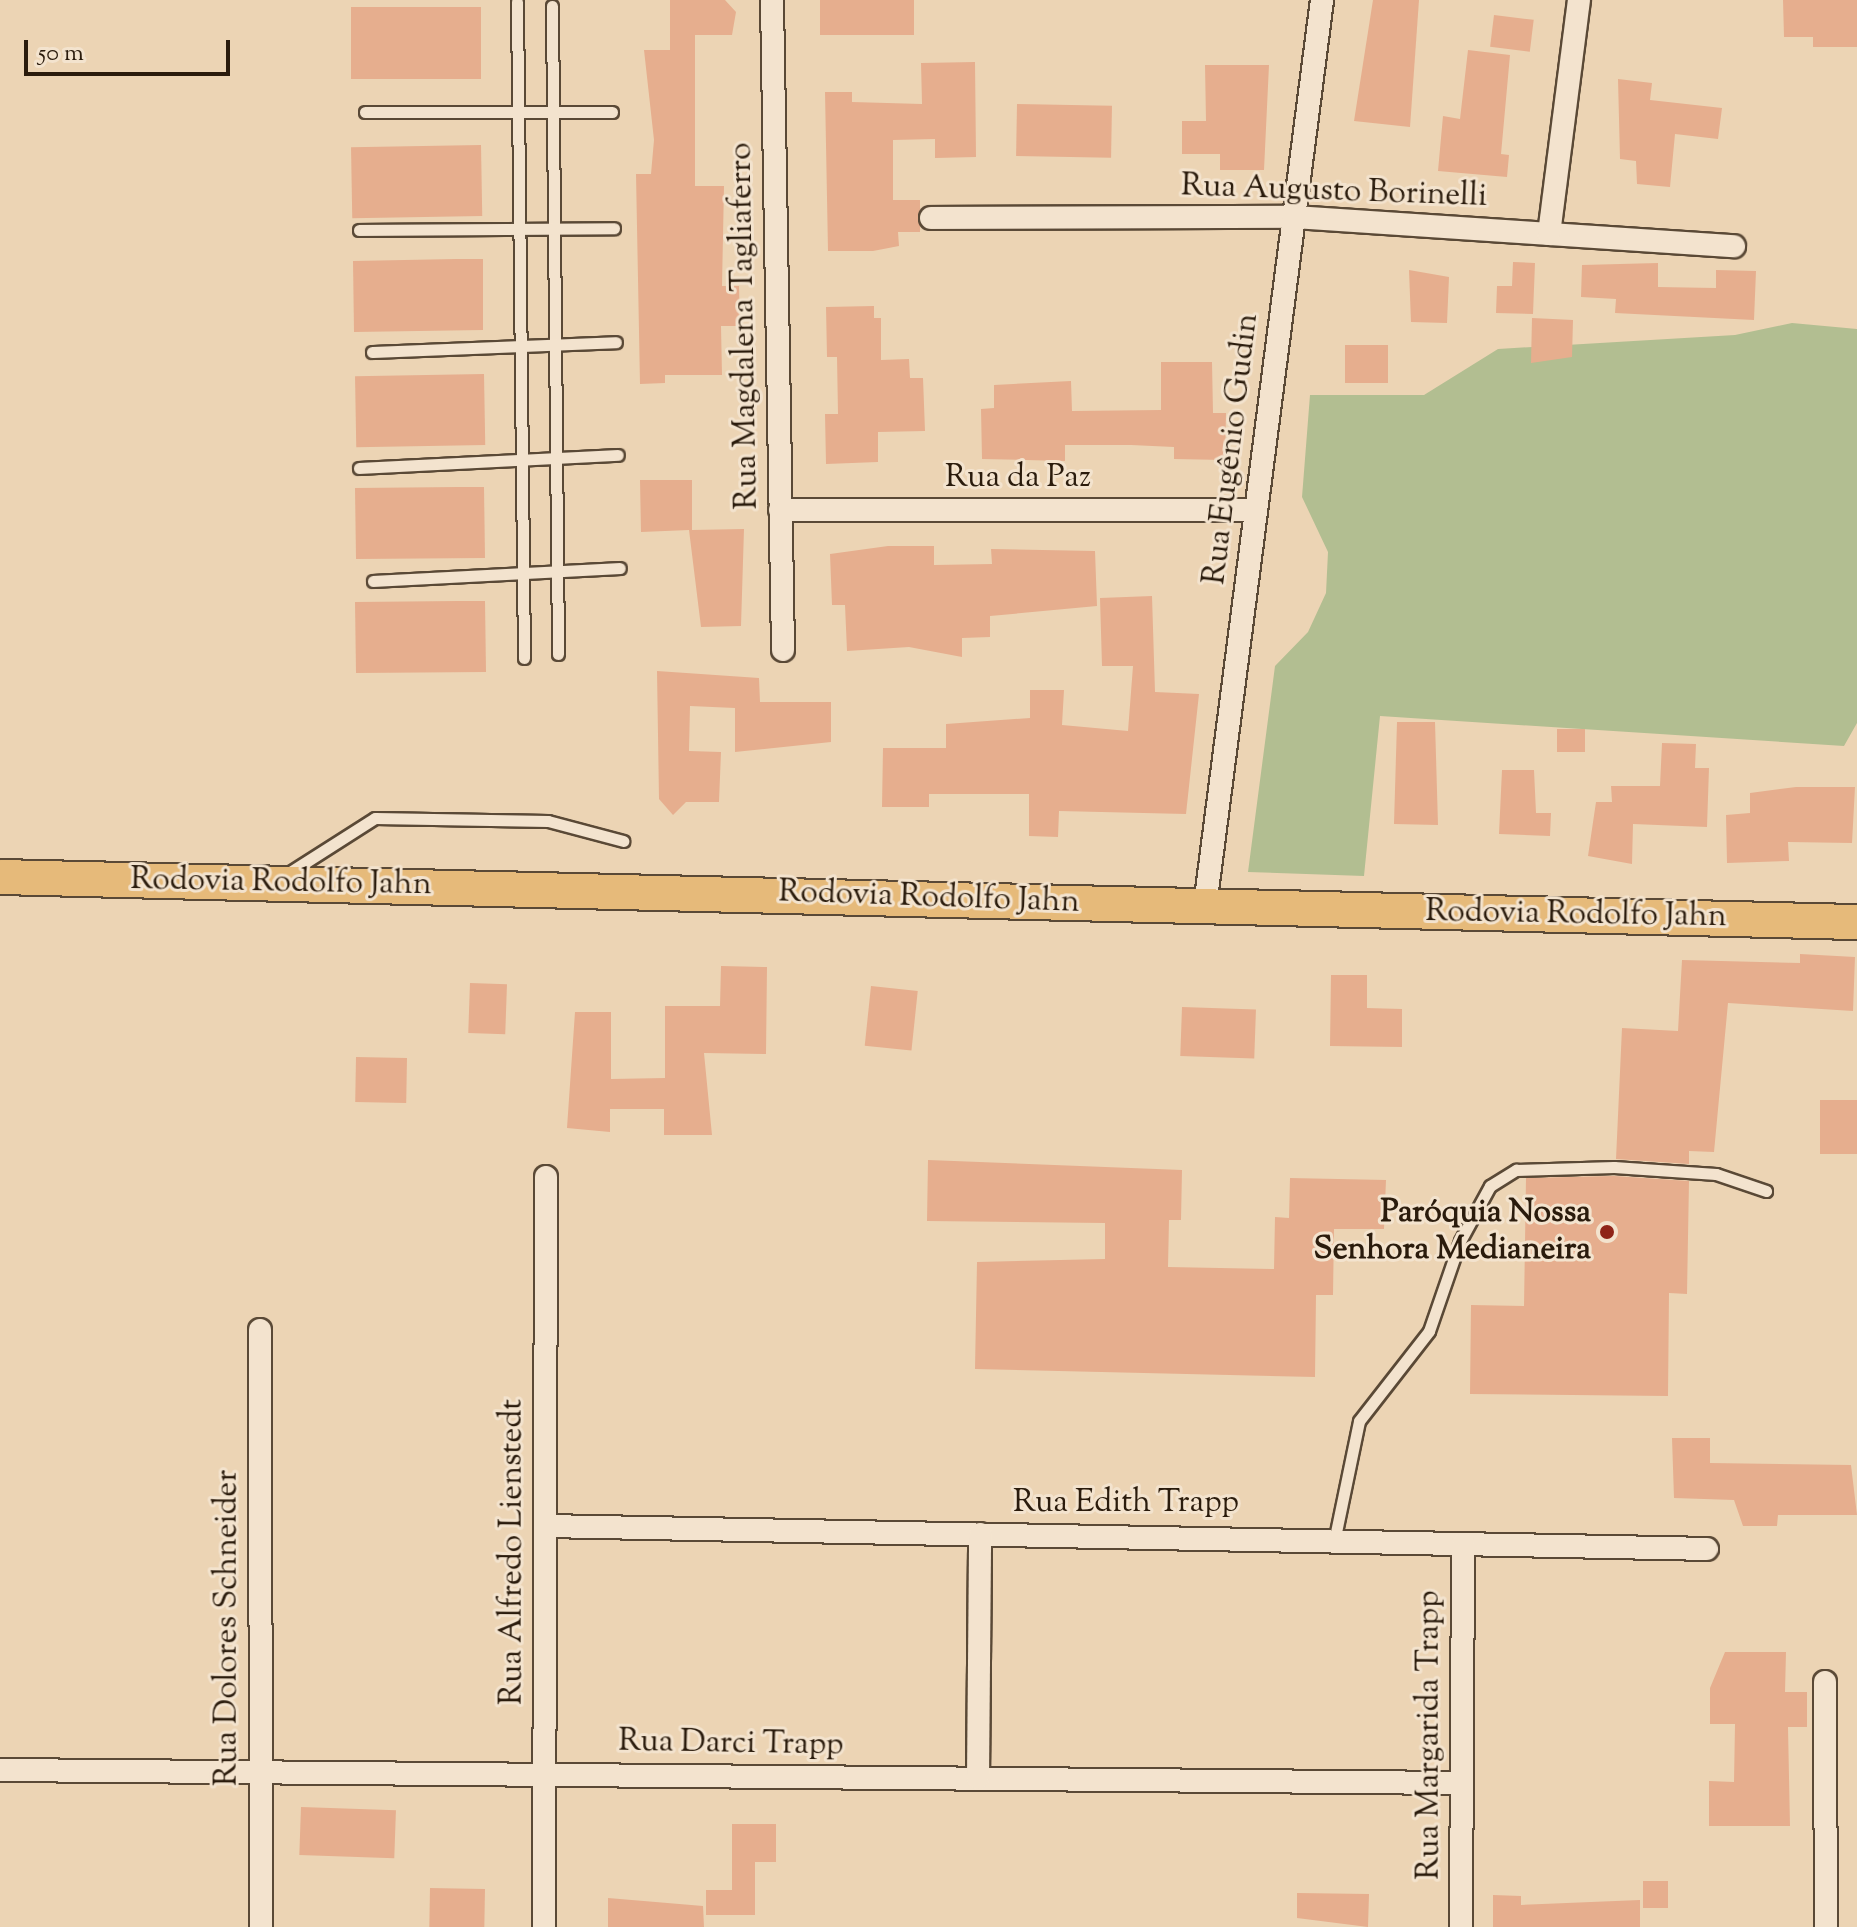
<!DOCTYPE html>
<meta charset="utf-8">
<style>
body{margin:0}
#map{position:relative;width:1857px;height:1927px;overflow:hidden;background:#ecd4b4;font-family:"Sorts Mill Goudy",serif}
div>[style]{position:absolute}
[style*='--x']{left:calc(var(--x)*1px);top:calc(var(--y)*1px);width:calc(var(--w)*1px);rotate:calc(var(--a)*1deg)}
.green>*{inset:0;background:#b2be91}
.building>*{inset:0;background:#e6ae8e;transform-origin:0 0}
.roads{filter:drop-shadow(2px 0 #5a4936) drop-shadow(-2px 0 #5a4936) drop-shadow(0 2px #5a4936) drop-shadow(0 -2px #5a4936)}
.lane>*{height:11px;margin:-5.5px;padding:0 5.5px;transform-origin:5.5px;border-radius:5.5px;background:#f3e3ce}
.street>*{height:22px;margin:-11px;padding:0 11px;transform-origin:11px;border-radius:11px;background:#f3e3ce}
.primary>*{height:34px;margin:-17px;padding:0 17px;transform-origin:17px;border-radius:17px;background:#e6ba7a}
.dots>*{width:22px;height:22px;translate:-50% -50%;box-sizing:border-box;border:4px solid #f3e3ce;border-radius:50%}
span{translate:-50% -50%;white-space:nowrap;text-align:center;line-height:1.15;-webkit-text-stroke:6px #f3e3ce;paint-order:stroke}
.street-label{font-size:32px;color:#2a1b0c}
.poi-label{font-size:32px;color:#2a1b0c;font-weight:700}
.right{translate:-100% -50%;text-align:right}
.scale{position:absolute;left:24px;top:40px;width:206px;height:36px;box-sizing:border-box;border:4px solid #2a1b0c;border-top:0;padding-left:10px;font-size:24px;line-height:28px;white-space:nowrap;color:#2a1b0c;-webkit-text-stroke:6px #f3e3ce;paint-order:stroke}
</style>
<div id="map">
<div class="green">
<i style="clip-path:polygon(1792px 323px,1857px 329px,1857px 723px,1844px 746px,1380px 716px,1364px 876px,1248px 872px,1275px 666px,1308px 632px,1326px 593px,1328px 552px,1302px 497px,1310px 395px,1424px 395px,1498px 349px,1735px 335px)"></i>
</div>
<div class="building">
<i style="clip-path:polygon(670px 0,725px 0,736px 12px,732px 35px,695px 35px,695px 186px,724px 186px,722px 286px,739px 286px,740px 326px,721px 326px,722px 375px,665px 375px,665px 383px,640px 384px,636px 174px,651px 174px,654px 140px,644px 50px,670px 50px)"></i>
<i style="left:820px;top:0;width:94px;height:35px"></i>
<i style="clip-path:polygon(1373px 0,1419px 0,1410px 127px,1354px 121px)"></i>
<i style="clip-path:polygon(1783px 0,1857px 0,1857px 47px,1813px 47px,1813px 37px,1784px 37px)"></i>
<i style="left:351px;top:7px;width:130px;height:72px"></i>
<i style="left:1494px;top:15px;width:40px;height:32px;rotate:7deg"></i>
<i style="clip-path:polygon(1468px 50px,1510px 55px,1501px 154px,1509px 155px,1507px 177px,1438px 171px,1443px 116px,1460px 119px)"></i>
<i style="clip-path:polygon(975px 62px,976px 157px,935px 158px,935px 139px,893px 140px,893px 200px,920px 200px,920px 232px,898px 232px,899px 246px,873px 251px,828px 251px,825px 92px,852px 92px,852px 102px,922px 104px,921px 63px)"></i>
<i style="clip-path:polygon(1205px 65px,1269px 65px,1264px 170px,1220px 170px,1220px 154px,1182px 154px,1182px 121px,1206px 121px)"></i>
<i style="clip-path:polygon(1618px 79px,1652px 83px,1650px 100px,1722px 108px,1718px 139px,1675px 134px,1670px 187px,1637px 184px,1636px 161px,1620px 159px)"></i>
<i style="left:1017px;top:104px;width:95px;height:52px;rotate:1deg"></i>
<i style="left:481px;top:145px;width:71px;height:130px;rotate:89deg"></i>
<i style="clip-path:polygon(456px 259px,483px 259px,483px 330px,354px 332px,353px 261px)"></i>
<i style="clip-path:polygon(1513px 262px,1535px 263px,1533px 314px,1496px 313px,1497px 286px,1512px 286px)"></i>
<i style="clip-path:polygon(1658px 263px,1658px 287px,1716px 288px,1716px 270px,1756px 271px,1754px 320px,1615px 313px,1616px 299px,1581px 297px,1582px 265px)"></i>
<i style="clip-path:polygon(1409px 270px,1449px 277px,1447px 323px,1411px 322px)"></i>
<i style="clip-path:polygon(874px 306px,874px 318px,881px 318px,881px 360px,909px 359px,910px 378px,923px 378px,925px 431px,878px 432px,878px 462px,826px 464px,825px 414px,838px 414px,837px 357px,827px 357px,826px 307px)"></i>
<i style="clip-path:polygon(1532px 318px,1573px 320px,1572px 357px,1531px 363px)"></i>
<i style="left:1345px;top:345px;width:43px;height:38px"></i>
<i style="clip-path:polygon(1161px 362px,1212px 362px,1213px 413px,1226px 413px,1225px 460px,1174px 459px,1174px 447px,1131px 445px,1065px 445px,1065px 461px,982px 459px,981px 409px,994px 408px,994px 385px,1071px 381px,1072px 411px,1161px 410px)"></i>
<i style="left:484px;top:374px;width:71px;height:129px;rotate:89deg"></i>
<i style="clip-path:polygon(640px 480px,692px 480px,692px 530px,744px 529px,741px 626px,701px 627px,689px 530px,641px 532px)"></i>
<i style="clip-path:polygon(458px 487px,484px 487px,485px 558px,356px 559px,355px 488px)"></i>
<i style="clip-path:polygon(888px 546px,934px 546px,934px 565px,992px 564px,991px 549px,1095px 551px,1097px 606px,990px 616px,990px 637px,962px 638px,962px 657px,909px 647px,847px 651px,845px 605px,832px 605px,830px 554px)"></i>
<i style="clip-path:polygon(1152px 596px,1155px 692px,1199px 694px,1186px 814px,1059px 811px,1058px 837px,1029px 836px,1029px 794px,929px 794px,929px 807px,882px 807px,883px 748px,946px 748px,946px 724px,1030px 718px,1030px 690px,1064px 690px,1062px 725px,1128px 731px,1133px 666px,1102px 666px,1100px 598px)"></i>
<i style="clip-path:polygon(458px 601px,485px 601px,486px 672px,356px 673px,355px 602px)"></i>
<i style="clip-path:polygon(657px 671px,759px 678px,760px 702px,831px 702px,831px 742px,735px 752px,735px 708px,690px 706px,689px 751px,721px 752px,719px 802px,686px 802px,673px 815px,659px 799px)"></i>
<i style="clip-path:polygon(1397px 722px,1435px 722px,1438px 825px,1394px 824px)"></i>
<i style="left:1557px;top:729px;width:28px;height:23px"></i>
<i style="clip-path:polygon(1662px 743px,1696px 744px,1695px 768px,1709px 768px,1707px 827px,1633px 824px,1632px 864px,1588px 856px,1596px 802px,1612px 802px,1611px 786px,1660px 786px)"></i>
<i style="clip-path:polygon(1502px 770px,1534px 770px,1536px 813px,1551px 813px,1550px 836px,1499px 834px)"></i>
<i style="clip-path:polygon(1796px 787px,1855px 787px,1852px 843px,1788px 842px,1789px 861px,1727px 863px,1726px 815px,1750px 813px,1750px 793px)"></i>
<i style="clip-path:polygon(1800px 954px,1855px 957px,1853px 1011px,1728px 1003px,1714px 1152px,1689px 1151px,1689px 1164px,1616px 1159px,1622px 1028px,1678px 1031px,1682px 960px,1800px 963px)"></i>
<i style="clip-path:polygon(721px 966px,767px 967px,766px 1054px,704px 1053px,712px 1135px,664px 1135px,664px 1109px,610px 1109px,610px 1132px,567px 1128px,575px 1012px,611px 1012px,611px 1079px,665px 1078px,665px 1006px,720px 1006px)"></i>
<i style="clip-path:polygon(1331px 975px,1367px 975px,1367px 1008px,1402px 1009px,1402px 1047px,1330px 1046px)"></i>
<i style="left:470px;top:983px;width:37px;height:50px;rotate:2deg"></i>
<i style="left:871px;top:986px;width:47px;height:60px;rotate:6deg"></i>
<i style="left:1182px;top:1007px;width:74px;height:49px;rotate:2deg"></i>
<i style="left:356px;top:1057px;width:51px;height:45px;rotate:1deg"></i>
<i style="left:1820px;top:1100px;width:37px;height:54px"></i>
<i style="clip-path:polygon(928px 1160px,1182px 1170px,1181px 1220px,1169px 1220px,1168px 1267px,1274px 1269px,1275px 1217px,1289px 1218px,1290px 1178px,1386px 1180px,1384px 1229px,1334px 1229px,1333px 1295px,1316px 1295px,1315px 1377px,975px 1369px,977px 1262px,1105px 1259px,1105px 1223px,927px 1221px)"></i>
<i style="clip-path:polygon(1614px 1176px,1689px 1181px,1687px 1294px,1669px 1293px,1668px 1396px,1470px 1394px,1471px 1305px,1524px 1306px,1526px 1178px)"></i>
<i style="clip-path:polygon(1672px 1438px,1710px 1438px,1710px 1463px,1851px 1465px,1857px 1515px,1778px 1515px,1777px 1526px,1743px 1526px,1734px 1500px,1674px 1498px)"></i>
<i style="clip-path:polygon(1725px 1652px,1786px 1652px,1785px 1692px,1807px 1692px,1807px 1727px,1788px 1727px,1790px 1826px,1709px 1826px,1709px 1781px,1734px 1782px,1735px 1724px,1710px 1724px,1710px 1688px)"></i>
<i style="left:301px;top:1807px;width:95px;height:48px;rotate:2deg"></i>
<i style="clip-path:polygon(732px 1824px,776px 1824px,776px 1862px,755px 1862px,755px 1915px,706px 1915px,706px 1890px,732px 1890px)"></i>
<i style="left:1643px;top:1881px;width:25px;height:27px"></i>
<i style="left:430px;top:1888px;width:55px;height:39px;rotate:1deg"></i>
<i style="clip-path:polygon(1297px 1893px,1369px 1894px,1368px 1927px,1297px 1918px)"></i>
<i style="clip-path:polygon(1493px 1895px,1521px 1896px,1521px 1905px,1640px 1900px,1640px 1927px,1493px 1927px)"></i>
<i style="clip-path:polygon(608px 1898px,703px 1906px,704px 1927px,608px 1927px)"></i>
</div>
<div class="roads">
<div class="lane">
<i style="--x:517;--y:2;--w:656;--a:89.39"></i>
<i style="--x:552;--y:6;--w:648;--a:89.47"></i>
<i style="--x:365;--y:112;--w:247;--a:0"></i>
<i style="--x:359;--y:230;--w:255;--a:-0.4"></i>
<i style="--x:372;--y:352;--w:244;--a:-2.3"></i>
<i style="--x:359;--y:468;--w:259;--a:-2.9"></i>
<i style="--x:373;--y:581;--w:247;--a:-3"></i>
<i style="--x:284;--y:876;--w:108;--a:-32.5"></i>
<i style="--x:375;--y:818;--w:173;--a:1"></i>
<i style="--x:548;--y:821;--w:78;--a:14.9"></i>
<i style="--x:1335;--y:1537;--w:118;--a:-78.3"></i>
<i style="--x:1359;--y:1421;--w:114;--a:-52.1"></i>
<i style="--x:1429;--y:1331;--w:95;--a:-71"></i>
<i style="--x:1460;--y:1241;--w:63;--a:-61.4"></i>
<i style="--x:1490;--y:1186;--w:31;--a:-32"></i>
<i style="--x:1516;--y:1170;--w:98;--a:-1.8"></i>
<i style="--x:1614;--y:1167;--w:102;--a:3.9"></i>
<i style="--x:1716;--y:1174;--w:53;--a:18.8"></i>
</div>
<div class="street">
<i style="--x:772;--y:0;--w:650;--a:89.03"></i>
<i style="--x:931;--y:218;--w:363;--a:-0.2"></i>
<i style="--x:1294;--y:217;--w:441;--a:3.8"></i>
<i style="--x:1549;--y:234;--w:236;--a:-82.7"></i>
<i style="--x:780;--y:510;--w:476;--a:0"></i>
<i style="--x:1205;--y:906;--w:914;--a:-82.64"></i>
<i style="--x:260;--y:1330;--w:597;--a:89.9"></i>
<i style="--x:545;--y:1526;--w:1162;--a:1.13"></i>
<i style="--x:1825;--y:1682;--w:245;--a:89.8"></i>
<i style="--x:0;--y:1770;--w:1462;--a:0.51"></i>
<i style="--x:978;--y:1778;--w:244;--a:-89.5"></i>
<i style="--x:544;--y:1927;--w:750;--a:-89.85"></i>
<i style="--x:1461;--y:1927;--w:383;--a:-89.7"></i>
</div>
<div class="primary">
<i style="--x:0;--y:877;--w:1858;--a:1.39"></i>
</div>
</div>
<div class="dots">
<i style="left:1607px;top:1232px;background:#8f2418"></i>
</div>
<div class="street-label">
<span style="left:1334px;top:192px;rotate:2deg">Rua Augusto Borinelli</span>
<span style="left:745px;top:326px;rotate:-91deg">Rua Magdalena Tagliaferro</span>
<span style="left:1232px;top:449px;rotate:-83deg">Rua Eugênio Gudin</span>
<span style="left:1018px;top:478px">Rua da Paz</span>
<span style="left:281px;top:883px;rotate:1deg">Rodovia Rodolfo Jahn</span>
<span style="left:929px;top:898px;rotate:2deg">Rodovia Rodolfo Jahn</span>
<span style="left:1576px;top:915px;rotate:1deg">Rodovia Rodolfo Jahn</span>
<span style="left:1126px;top:1503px">Rua Edith Trapp</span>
<span style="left:513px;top:1552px;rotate:-90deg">Rua Alfredo Lienstedt</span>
<span style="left:228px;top:1628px;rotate:-90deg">Rua Dolores Schneider</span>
<span style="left:1430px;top:1735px;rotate:-90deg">Rua Margarida Trapp</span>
<span style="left:731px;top:1744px;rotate:1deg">Rua Darci Trapp</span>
</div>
<div class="poi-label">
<span class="right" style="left:1591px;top:1232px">Paróquia Nossa<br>Senhora Medianeira</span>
</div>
<div class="scale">50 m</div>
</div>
